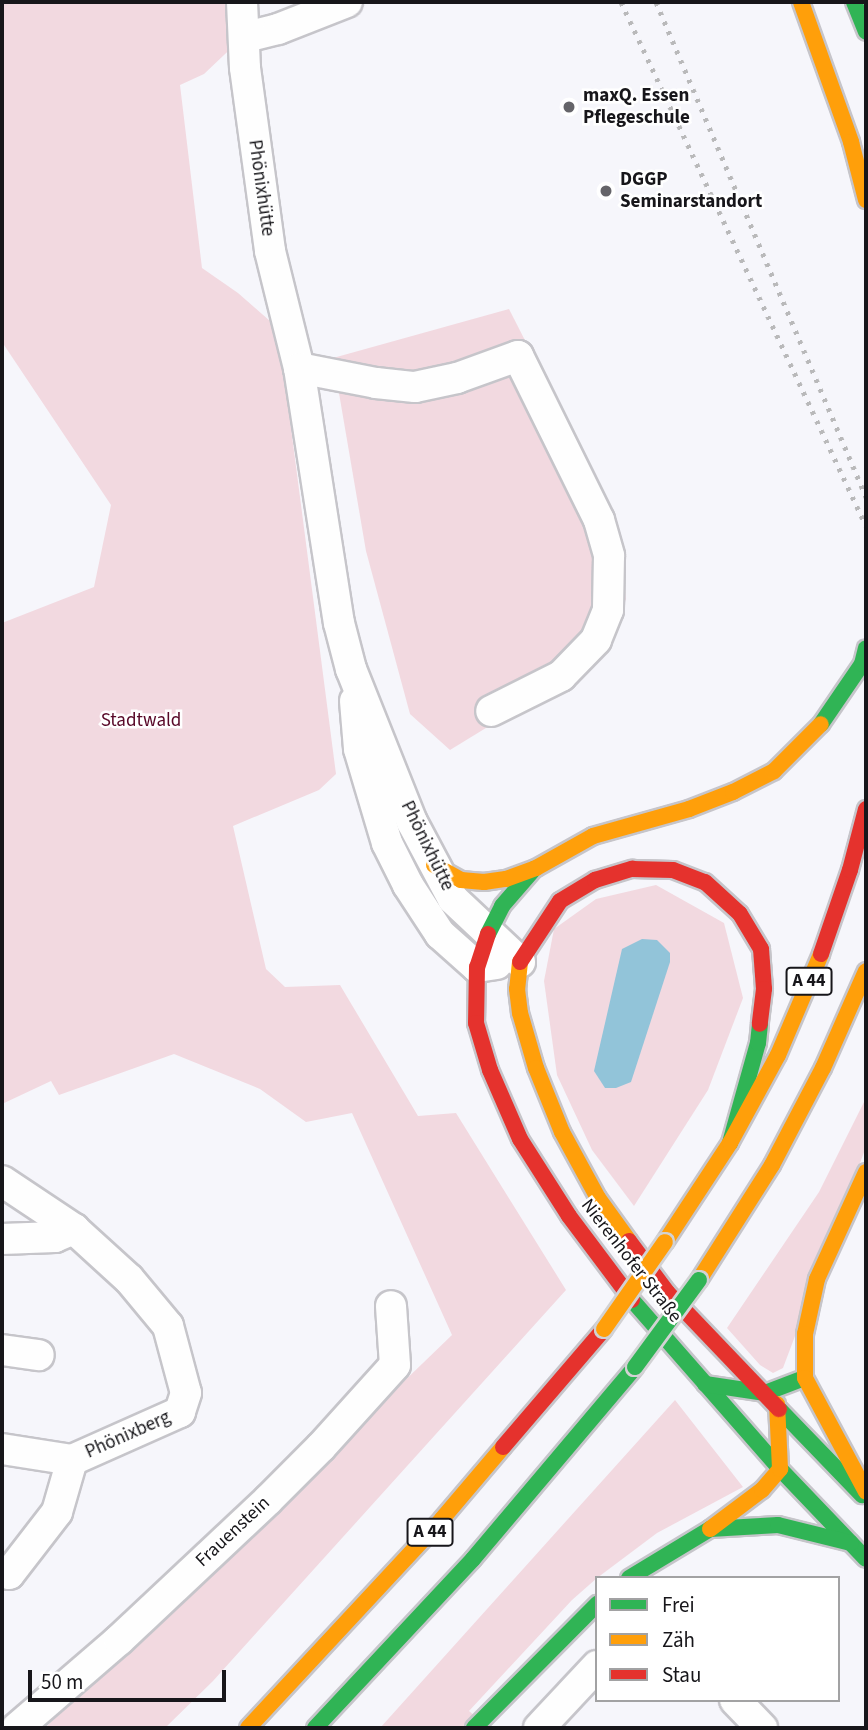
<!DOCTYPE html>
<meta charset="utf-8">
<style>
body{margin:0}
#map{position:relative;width:868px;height:1730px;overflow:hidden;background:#f6f6fb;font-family:"Source Sans 3",sans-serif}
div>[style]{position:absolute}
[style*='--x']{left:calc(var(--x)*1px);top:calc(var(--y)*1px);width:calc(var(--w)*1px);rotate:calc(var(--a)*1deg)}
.green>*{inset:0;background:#f2d9e0}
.water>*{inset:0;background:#92c4d9}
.pier>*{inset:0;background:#f6f6fb}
.roads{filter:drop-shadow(2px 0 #c6c5ca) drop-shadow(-2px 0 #c6c5ca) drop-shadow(0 2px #c6c5ca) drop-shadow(0 -2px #c6c5ca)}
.street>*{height:30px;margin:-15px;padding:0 15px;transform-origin:15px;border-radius:15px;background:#fefefe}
.fast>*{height:16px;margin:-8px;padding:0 8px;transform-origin:8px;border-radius:8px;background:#30b455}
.slow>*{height:16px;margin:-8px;padding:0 8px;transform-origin:8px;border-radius:8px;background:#ff9f0a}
.jam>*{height:16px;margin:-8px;padding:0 8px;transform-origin:8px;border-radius:8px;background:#e5322d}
.rail>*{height:5px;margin-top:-2.5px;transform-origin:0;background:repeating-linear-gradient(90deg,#b9b9ba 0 3.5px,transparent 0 10.5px)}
.bridges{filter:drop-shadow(2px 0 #d2d2d4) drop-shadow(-2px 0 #d2d2d4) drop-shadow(0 2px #d2d2d4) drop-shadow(0 -2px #d2d2d4)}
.fast-bridge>*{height:16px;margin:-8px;padding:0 8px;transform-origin:8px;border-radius:8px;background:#30b455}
.slow-bridge>*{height:16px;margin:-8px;padding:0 8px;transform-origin:8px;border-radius:8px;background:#ff9f0a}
.dots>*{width:19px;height:19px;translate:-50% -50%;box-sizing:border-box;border:4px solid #fff;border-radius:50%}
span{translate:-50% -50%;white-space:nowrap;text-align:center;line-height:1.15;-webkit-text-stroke:5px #fff;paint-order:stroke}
.shield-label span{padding:2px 5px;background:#fff;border:2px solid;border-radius:5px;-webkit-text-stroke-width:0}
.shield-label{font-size:18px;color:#17161a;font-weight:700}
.poi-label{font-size:19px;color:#17161a;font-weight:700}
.left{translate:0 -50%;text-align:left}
.street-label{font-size:19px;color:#17161a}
.park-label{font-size:19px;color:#580828}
.frame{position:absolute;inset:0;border:4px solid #17161a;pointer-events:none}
.legend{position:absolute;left:595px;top:1576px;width:245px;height:126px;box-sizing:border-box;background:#fff;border:2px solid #a2a2a3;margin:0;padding:9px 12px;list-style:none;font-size:21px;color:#17161a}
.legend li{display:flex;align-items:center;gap:14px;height:35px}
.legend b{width:35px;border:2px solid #a2a2a3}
.scale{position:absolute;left:28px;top:1670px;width:198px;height:32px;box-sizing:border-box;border:4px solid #17161a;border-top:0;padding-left:9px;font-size:21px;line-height:24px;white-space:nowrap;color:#17161a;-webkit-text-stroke:5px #fff;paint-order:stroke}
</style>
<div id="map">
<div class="green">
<i style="clip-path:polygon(2px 2px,215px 2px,240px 7px,244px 36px,204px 74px,180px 85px,202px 268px,238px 293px,278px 328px,336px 774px,319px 790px,233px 826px,266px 969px,285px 987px,340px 985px,418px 1116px,456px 1113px,566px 1290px,213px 1681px,165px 1728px,45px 1728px,452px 1335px,352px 1113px,306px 1122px,260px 1089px,174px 1054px,59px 1095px,51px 1081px,2px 1104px,2px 623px,94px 587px,111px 505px,2px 342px)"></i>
<i style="clip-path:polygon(509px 309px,612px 511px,620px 545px,626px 599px,605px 655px,450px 750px,410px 714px,366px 551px,333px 358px)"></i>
<i style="clip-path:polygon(656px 885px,724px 923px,743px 998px,708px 1090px,634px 1206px,592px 1150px,557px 1075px,544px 981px,554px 929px,596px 899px)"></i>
<i style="clip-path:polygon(866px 1098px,866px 1147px,783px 1368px,773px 1373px,760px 1365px,727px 1328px,819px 1192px)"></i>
<i style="clip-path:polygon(675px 1400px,743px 1487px,657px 1533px,597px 1578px,572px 1600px,469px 1711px,489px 1728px,380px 1728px)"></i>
</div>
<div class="water">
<i style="clip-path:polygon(642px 939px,657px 940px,670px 953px,670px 962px,631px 1082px,616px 1088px,605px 1088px,594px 1071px,622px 949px)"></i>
</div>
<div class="pier">
<i style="clip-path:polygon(781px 2px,833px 2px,866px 91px,866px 175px)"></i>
</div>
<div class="roads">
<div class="street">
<i style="--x:242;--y:2;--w:66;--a:87.4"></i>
<i style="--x:245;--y:68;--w:185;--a:82.2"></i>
<i style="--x:270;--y:251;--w:121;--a:76.1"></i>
<i style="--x:299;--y:368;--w:258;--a:81.1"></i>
<i style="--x:339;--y:623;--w:48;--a:75.4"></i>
<i style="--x:351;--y:669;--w:165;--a:68.3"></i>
<i style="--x:412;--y:822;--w:87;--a:62"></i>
<i style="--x:453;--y:899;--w:92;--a:43.2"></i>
<i style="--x:246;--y:37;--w:33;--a:-14"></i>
<i style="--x:278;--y:29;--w:74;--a:-21.4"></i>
<i style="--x:299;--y:368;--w:78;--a:11"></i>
<i style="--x:376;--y:383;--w:39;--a:6"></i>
<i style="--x:415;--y:387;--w:43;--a:-12.1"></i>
<i style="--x:457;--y:378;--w:65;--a:-19.8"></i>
<i style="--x:518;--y:356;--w:183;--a:63.7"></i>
<i style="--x:599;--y:520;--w:37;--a:74"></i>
<i style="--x:609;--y:556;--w:54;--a:91.1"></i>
<i style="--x:608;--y:610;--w:32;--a:112"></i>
<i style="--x:596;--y:640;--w:50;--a:134.2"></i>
<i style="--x:561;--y:676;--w:78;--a:153.4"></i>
<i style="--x:355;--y:701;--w:48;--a:85.2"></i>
<i style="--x:359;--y:749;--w:98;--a:73.4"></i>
<i style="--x:387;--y:843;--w:47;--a:63.4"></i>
<i style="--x:408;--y:885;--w:59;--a:56.9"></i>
<i style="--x:440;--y:934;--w:50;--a:41.7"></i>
<i style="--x:477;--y:967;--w:20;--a:-9"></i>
<i style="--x:2;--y:1181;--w:87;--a:33.7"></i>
<i style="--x:74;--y:1229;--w:74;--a:42.3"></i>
<i style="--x:129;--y:1279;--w:61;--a:50.3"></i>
<i style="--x:168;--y:1326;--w:69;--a:75"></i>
<i style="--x:186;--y:1393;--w:20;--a:108"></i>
<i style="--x:180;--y:1412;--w:118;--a:156"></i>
<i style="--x:72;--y:1460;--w:54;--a:106.1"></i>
<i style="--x:57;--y:1512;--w:78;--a:127.7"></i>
<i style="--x:9;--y:1574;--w:7;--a:-164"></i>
<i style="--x:2;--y:1239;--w:53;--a:-2.2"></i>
<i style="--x:55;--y:1237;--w:21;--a:-23"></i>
<i style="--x:2;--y:1350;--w:37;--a:8"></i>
<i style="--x:2;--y:1449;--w:71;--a:8.9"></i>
<i style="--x:735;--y:1700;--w:39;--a:46"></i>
<i style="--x:17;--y:1728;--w:135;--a:-40.8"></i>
<i style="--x:119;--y:1640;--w:204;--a:-43.2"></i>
<i style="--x:268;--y:1500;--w:75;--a:-45"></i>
<i style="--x:321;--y:1447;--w:110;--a:-47.9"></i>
<i style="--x:395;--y:1365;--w:59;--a:-93.9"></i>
<i style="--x:539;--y:1728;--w:85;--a:-46.9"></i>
</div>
<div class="fast">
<i style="--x:854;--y:2;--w:32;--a:68"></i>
<i style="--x:821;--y:724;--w:73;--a:-55.7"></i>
<i style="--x:862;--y:664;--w:16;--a:-76"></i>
<i style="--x:488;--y:934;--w:31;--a:-63"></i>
<i style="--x:502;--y:906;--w:49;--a:-49.1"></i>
<i style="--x:730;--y:1143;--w:104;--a:-74.4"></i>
<i style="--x:758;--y:1043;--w:19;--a:-84"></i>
<i style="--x:632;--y:1300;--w:225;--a:48.8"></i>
<i style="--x:780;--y:1469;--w:124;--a:46.3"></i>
<i style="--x:705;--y:1384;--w:61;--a:8.5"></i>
<i style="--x:765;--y:1393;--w:40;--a:-21"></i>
<i style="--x:779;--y:1409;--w:120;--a:46"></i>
<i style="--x:629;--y:1578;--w:95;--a:-31.2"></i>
<i style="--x:710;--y:1529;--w:68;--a:-3.4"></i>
<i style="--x:778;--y:1525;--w:75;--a:13.9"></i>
<i style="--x:315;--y:1728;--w:231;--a:-46.9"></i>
<i style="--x:473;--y:1559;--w:251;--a:-49.8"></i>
<i style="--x:474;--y:1728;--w:175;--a:-45.2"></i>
</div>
<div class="slow">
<i style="--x:801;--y:2;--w:149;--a:70.3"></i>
<i style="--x:851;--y:142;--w:60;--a:75.5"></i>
<i style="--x:434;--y:865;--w:31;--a:29"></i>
<i style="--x:461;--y:880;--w:23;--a:5"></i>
<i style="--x:484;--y:882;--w:22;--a:-8"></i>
<i style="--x:506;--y:879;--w:32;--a:-20"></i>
<i style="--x:536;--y:868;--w:65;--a:-29.3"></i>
<i style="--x:593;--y:836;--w:100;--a:-15.7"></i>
<i style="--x:689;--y:809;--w:47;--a:-21.1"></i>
<i style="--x:733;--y:792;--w:46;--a:-27.1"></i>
<i style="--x:774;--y:771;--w:66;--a:-45"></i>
<i style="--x:520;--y:962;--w:27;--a:96"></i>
<i style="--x:517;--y:989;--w:24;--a:83"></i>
<i style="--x:520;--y:1013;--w:57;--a:73.8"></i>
<i style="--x:536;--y:1068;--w:69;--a:67.9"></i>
<i style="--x:562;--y:1132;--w:75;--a:61.4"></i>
<i style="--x:598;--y:1198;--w:53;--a:54.2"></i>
<i style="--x:866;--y:1172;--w:118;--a:114.6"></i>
<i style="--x:817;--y:1279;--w:56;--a:102.3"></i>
<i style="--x:805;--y:1334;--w:44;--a:90"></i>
<i style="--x:805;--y:1378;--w:129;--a:61.8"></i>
<i style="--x:665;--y:1242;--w:118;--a:-56.7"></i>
<i style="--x:730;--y:1143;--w:100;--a:-61.4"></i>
<i style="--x:778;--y:1055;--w:110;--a:-66.9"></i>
<i style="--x:699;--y:1280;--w:136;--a:-57.6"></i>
<i style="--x:772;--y:1165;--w:110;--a:-62.3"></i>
<i style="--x:823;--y:1068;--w:106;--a:-66.1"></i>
<i style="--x:710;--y:1529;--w:65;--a:-36.9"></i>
<i style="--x:762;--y:1490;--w:28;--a:-49"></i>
<i style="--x:780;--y:1469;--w:65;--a:-92.6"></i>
<i style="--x:248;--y:1728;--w:285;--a:-47.1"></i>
<i style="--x:442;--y:1519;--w:94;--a:-49.7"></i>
</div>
<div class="jam">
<i style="--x:488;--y:934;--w:35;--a:108"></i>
<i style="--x:477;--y:967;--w:56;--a:91"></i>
<i style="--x:476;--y:1023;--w:49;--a:73.4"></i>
<i style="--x:490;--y:1070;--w:75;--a:66.5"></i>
<i style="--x:520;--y:1139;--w:91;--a:57.5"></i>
<i style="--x:569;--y:1216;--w:105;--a:53.1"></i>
<i style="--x:821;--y:954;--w:89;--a:-71"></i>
<i style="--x:850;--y:870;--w:63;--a:-75.3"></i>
<i style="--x:520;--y:962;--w:73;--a:-56.7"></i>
<i style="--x:560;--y:901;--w:41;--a:-31"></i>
<i style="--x:595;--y:880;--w:39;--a:-17"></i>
<i style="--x:632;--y:869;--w:41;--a:1.4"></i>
<i style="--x:673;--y:870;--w:34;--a:21"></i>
<i style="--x:705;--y:882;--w:47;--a:42.4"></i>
<i style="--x:740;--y:914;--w:41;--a:59"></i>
<i style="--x:761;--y:949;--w:40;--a:85.7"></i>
<i style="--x:764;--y:989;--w:35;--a:97"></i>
<i style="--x:629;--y:1241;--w:64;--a:53.3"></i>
<i style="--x:667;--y:1292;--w:162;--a:46.3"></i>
<i style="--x:503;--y:1447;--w:155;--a:-49.4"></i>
</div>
</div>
<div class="rail">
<i style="--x:621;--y:2;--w:578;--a:64.94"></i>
<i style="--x:656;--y:2;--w:538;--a:67.01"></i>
</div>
<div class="bridges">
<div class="fast-bridge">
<i style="--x:635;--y:1367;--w:108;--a:-53.7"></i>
</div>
<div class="slow-bridge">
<i style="--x:604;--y:1329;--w:106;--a:-55"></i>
</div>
</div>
<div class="dots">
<i style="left:569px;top:107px;background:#656469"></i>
<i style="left:606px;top:191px;background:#656469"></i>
</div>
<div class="shield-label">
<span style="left:809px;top:981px">A 44</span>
<span style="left:430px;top:1532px">A 44</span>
</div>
<div class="poi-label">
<span class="left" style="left:583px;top:107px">maxQ. Essen<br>Pflegeschule</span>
<span class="left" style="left:620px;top:191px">DGGP<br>Seminarstandort</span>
</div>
<div class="street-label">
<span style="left:261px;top:188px;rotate:82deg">Phönixhütte</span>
<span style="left:427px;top:846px;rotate:64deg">Phönixhütte</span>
<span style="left:631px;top:1261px;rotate:52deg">Nierenhofer Straße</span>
<span style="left:128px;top:1435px;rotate:-24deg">Phönixberg</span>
<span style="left:233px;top:1532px;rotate:-43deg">Frauenstein</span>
</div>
<div class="park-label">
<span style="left:141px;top:721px">Stadtwald</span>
</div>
<div class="frame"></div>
<ul class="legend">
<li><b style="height:9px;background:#30b455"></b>Frei</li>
<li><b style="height:9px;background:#ff9f0a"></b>Zäh</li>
<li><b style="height:9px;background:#e5322d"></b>Stau</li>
</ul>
<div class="scale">50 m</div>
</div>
